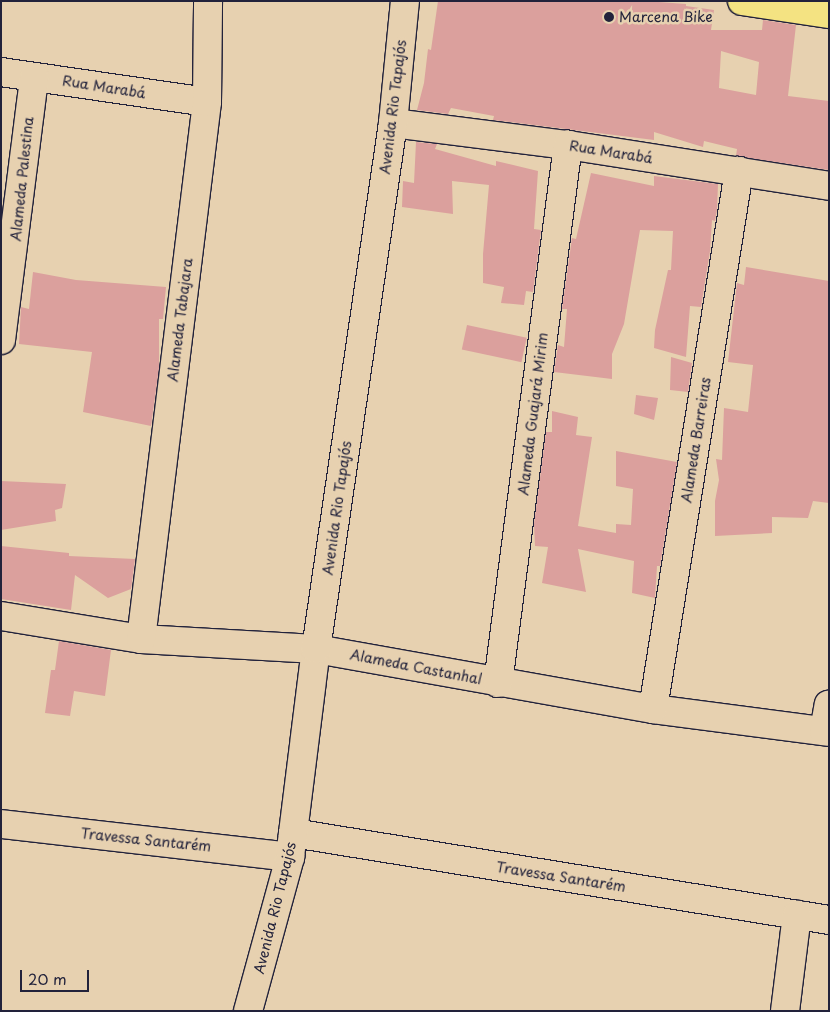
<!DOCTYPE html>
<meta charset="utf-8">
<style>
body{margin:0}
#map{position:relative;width:830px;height:1012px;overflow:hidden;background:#e7d1b0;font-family:"Playpen Sans",sans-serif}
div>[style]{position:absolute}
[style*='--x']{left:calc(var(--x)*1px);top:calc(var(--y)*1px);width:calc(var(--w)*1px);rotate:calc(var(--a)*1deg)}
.building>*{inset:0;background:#dba09d;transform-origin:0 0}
.roads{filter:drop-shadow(1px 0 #22223b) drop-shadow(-1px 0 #22223b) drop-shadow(0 1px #22223b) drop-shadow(0 -1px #22223b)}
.minor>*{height:28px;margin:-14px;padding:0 14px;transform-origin:14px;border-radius:14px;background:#e7d1b0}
.major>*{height:28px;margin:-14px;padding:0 14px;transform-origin:14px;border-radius:14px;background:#f4e382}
.dots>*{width:14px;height:14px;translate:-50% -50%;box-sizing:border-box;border:2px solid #e7d1b0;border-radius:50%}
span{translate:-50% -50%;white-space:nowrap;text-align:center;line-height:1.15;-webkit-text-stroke:5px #e7d1b0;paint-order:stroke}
.poi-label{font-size:14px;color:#22223b}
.left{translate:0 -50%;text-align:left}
.street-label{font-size:14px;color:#22223b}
.frame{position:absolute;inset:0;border:2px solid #22223b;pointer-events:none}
.scale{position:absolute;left:20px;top:970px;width:69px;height:22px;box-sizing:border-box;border:2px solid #22223b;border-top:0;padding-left:6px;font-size:15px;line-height:18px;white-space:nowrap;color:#22223b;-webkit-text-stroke:4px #e7d1b0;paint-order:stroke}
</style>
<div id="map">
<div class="building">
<i style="clip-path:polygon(evenodd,438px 1px,645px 1px,686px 4px,686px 6px,714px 10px,711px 30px,762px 30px,763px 20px,796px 25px,788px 96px,829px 101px,829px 170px,736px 156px,737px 149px,704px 141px,703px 147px,654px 132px,654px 140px,493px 120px,494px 116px,451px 108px,448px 114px,417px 110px,424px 83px,428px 49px,431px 50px,438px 1px,721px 51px,759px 62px,756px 95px,719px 88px,721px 51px)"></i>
<i style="clip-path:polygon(416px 142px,437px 144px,435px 149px,496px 166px,496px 161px,538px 171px,534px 229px,541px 230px,533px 292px,526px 291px,524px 305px,501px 303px,504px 287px,483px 283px,483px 254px,489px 185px,452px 181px,453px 214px,402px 207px,403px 181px,414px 183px)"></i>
<i style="clip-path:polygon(591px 173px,654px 186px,654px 176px,718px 184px,717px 209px,715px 221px,712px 220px,710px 251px,701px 307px,690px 306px,686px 357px,654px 348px,655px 330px,668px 270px,671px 270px,673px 231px,640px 230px,624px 324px,612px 354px,612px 379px,554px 372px,558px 345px,564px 347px,567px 309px,562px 309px,572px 238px,576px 239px)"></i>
<i style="clip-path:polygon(746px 267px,829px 281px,829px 503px,813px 501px,808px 518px,772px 517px,772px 533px,715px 536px,715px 501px,719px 480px,716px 459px,722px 460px,724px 408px,748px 412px,753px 365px,728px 362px,737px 283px,744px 285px)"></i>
<i style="clip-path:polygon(33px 272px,76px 280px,166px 287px,163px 319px,159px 319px,159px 368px,151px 426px,83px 412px,92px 352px,19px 344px,21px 307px,29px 309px)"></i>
<i style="left:467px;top:325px;width:61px;height:25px;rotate:12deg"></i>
<i style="clip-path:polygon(671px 357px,692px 363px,688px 392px,670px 390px)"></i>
<i style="clip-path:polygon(636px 395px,658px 398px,654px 420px,634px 414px)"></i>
<i style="clip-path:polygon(552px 411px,578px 417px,576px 435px,592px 437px,578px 526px,616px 533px,616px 524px,631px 525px,633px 489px,616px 486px,616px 451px,677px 462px,660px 566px,657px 566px,655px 598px,632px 593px,634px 561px,578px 549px,586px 592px,542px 583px,548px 547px,535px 546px,534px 524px,546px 432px,552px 432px)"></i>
<i style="clip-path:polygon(1px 481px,66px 484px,62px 508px,55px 510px,56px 521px,1px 530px)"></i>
<i style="clip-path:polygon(1px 546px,69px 553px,69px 556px,135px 559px,131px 589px,108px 598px,75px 575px,71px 610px,1px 599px)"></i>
<i style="clip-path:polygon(59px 641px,111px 650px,105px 696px,74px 691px,70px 716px,45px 713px,51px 670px,55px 670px)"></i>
</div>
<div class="roads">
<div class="minor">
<i style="--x:1;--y:72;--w:208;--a:8.3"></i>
<i style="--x:393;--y:123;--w:176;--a:7.2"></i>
<i style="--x:568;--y:145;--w:264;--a:8.9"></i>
<i style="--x:1;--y:340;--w:265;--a:-82.8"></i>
<i style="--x:1;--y:616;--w:142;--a:9.3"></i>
<i style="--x:141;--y:639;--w:175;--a:3.3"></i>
<i style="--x:316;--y:649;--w:342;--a:10.1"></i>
<i style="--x:653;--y:709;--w:177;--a:7.4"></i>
<i style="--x:141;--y:639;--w:541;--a:-82.99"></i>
<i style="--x:207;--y:102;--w:101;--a:-89.4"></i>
<i style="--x:498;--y:683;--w:543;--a:-82.59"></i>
<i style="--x:653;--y:709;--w:545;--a:-80.92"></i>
<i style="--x:824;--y:731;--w:27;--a:-80"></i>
<i style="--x:1;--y:824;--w:291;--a:6.5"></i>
<i style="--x:293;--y:833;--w:543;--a:9.22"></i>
<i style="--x:248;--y:1011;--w:160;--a:-74.7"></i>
<i style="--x:290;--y:857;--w:210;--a:-82.9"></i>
<i style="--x:316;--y:649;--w:532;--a:-81.67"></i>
<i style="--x:393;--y:123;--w:123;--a:-84.4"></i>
<i style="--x:785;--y:1011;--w:97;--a:-82.9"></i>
</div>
<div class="major">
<i style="--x:742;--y:1;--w:88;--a:8.5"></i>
</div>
</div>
<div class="dots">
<i style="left:609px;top:17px;background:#22223b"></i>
</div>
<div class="poi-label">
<span class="left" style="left:619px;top:17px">Marcena Bike</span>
</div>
<div class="street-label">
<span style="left:104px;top:87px;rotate:9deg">Rua Marabá</span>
<span style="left:393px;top:107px;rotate:-83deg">Avenida Rio Tapajós</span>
<span style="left:611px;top:152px;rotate:9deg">Rua Marabá</span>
<span style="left:22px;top:179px;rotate:-84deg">Alameda Palestina</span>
<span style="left:180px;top:320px;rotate:-83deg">Alameda Tabajara</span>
<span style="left:533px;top:414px;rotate:-83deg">Alameda Guajará Mirim</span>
<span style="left:696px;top:440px;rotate:-81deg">Alameda Barreiras</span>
<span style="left:337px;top:508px;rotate:-82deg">Avenida Rio Tapajós</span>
<span style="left:416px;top:667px;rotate:11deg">Alameda Castanhal</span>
<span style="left:146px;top:840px;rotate:6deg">Travessa Santarém</span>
<span style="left:561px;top:877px;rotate:9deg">Travessa Santarém</span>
<span style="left:275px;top:908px;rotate:-76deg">Avenida Rio Tapajós</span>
</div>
<div class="frame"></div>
<div class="scale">20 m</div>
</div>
